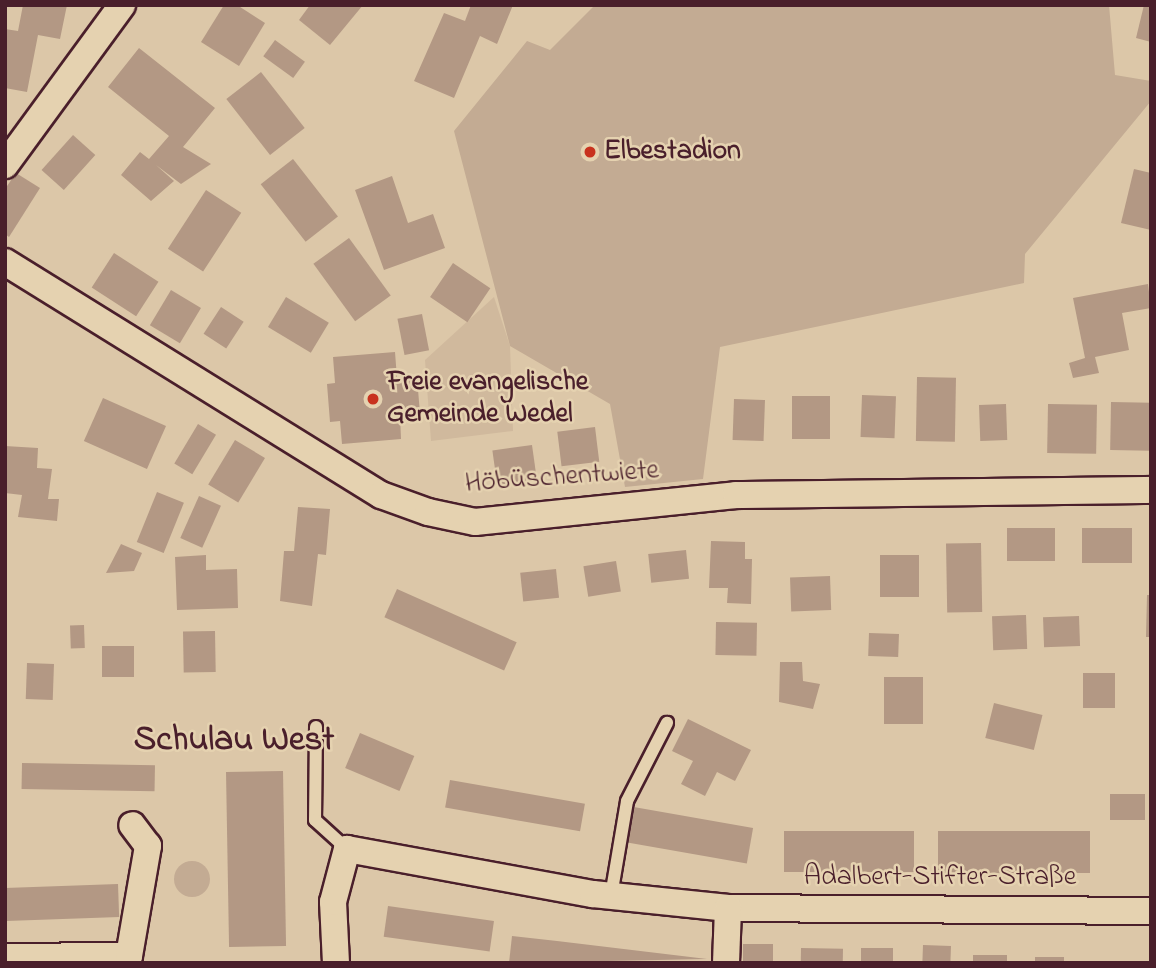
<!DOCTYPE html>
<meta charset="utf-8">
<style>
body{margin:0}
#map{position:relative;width:1156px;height:968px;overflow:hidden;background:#dcc7a8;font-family:"Indie Flower",sans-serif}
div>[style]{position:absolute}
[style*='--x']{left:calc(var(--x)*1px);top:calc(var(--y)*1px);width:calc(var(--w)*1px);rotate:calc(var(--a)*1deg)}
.built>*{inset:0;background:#d0b99d}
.green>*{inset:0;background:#c3ab93}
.round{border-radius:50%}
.building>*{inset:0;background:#b39884;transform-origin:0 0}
.roads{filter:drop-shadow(2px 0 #4a1f2b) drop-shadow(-2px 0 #4a1f2b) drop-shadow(0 2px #4a1f2b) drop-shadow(0 -2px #4a1f2b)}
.service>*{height:12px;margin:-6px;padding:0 6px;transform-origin:6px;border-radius:6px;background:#e5d2b0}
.minor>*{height:26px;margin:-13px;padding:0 13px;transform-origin:13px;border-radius:13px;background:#e5d2b0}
.dots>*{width:19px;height:19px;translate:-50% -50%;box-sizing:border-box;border:4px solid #e5d2b0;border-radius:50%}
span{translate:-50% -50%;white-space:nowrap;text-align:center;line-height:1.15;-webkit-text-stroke:5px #e5d2b0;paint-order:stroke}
.poi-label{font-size:28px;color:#4a1f2b;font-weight:700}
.left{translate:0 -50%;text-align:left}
.street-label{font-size:28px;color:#4a1f2b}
.district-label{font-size:35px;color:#4a1f2b;font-weight:700}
.frame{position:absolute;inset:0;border:7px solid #4a1f2b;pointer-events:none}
</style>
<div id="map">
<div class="built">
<i style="clip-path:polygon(494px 297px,510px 346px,513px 431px,431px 441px,425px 360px)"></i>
</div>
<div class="green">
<i style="clip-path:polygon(595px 5px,1109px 5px,1115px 75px,1151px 81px,1151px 101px,1025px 254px,1024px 283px,720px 347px,703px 479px,625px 487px,610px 404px,510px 346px,454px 131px,527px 41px,550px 50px)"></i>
<i class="round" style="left:174px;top:861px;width:36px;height:36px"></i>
</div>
<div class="building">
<i style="clip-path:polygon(23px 5px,67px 5px,60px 39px,38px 35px,27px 92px,5px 88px,5px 29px,18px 31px)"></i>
<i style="clip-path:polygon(224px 5px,237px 5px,265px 23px,239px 66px,201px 42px)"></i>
<i style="clip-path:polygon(310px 5px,363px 5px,330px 45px,299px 20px)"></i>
<i style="clip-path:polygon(471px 5px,513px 5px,497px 44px,480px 36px,454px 98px,414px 81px,444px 13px,465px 21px)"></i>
<i style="clip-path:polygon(1144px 5px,1151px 5px,1151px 42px,1136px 38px)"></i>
<i style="left:275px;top:40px;width:37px;height:20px;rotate:36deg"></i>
<i style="clip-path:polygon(139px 48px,215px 108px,183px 147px,211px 164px,181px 184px,156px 165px,174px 181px,151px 201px,121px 175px,140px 152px,149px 159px,169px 136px,108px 87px)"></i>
<i style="left:261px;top:72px;width:71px;height:44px;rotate:52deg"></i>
<i style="left:73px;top:135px;width:30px;height:47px;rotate:42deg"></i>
<i style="left:293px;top:159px;width:73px;height:41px;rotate:52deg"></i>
<i style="clip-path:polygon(1134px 169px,1151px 173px,1151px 230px,1121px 223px)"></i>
<i style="clip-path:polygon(16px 173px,40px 188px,9px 237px,5px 234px,5px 189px)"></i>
<i style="clip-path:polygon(392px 176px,408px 223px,433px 214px,445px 248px,384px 270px,355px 190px)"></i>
<i style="left:206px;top:190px;width:42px;height:70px;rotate:33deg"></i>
<i style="left:349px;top:238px;width:71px;height:44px;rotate:54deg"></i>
<i style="left:114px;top:253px;width:53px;height:41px;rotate:33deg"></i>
<i style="left:453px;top:263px;width:45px;height:41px;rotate:34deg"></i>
<i style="clip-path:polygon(1148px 284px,1151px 308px,1122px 313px,1129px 350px,1095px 357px,1099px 373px,1073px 378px,1069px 363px,1085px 358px,1073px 298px)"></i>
<i style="left:171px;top:290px;width:35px;height:41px;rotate:31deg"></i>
<i style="left:286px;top:297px;width:50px;height:35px;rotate:31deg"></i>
<i style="left:221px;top:307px;width:27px;height:32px;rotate:33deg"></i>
<i style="left:422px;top:314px;width:37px;height:25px;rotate:79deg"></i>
<i style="clip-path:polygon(395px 352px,397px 378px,417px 377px,420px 414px,400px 415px,401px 439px,342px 444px,340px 421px,330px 422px,327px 384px,335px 383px,333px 357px)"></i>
<i style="left:917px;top:377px;width:39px;height:64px;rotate:1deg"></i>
<i style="left:862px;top:395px;width:34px;height:42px;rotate:2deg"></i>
<i style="left:792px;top:396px;width:38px;height:43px"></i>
<i style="left:103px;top:398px;width:69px;height:47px;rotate:24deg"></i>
<i style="left:734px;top:399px;width:31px;height:41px;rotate:2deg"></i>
<i style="left:1111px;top:402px;width:40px;height:48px;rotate:1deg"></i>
<i style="left:1006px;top:404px;width:36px;height:27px;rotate:88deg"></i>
<i style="left:1048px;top:404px;width:49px;height:49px;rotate:1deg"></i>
<i style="left:198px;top:424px;width:21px;height:46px;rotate:31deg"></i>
<i style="left:595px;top:427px;width:35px;height:38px;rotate:83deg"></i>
<i style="left:235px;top:440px;width:35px;height:52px;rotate:31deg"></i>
<i style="left:532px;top:445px;width:35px;height:40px;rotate:82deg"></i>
<i style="clip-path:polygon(5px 446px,38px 448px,37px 468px,52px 469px,48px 499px,59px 499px,57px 521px,18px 517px,22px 495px,5px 493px)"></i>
<i style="left:157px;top:492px;width:29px;height:54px;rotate:22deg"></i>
<i style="left:199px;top:496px;width:24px;height:46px;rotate:24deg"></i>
<i style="clip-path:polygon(298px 507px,330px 509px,326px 555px,318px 554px,312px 606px,280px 601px,284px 551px,294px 551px)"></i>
<i style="left:1007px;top:528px;width:48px;height:33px"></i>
<i style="left:1082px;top:528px;width:50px;height:35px"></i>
<i style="clip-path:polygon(711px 541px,745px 542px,745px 559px,752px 559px,751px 604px,727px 603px,728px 588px,709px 588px)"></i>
<i style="left:981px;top:543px;width:69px;height:35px;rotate:89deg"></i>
<i style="clip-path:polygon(121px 544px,142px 553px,134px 571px,106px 573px)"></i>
<i style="left:686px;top:550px;width:29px;height:38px;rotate:84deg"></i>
<i style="clip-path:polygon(206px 555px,206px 570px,237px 569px,238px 608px,177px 610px,175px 557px)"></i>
<i style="left:880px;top:555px;width:39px;height:42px"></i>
<i style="left:616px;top:561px;width:31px;height:33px;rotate:81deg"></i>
<i style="left:556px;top:569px;width:29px;height:36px;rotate:84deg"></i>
<i style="left:830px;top:576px;width:34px;height:40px;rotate:88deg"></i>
<i style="left:397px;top:589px;width:131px;height:31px;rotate:24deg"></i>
<i style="clip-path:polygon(1147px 595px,1151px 595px,1151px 637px,1146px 637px)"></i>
<i style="left:1026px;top:615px;width:34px;height:34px;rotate:88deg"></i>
<i style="left:1079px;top:616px;width:30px;height:36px;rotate:88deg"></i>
<i style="left:716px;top:622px;width:41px;height:33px;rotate:1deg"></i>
<i style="left:84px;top:625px;width:23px;height:14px;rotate:88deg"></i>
<i style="left:215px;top:631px;width:41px;height:32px;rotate:89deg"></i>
<i style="left:869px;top:633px;width:30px;height:23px;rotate:2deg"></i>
<i style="left:102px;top:646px;width:32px;height:31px"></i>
<i style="clip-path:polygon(780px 662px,802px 662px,803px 681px,820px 684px,813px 709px,779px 702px)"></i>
<i style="left:27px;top:663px;width:27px;height:36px;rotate:2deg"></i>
<i style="left:1083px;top:673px;width:32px;height:35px"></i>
<i style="left:884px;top:677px;width:39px;height:47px"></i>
<i style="left:994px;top:703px;width:50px;height:36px;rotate:14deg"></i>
<i style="clip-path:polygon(688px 719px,751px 750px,735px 781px,717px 772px,705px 796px,681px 784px,693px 761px,672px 751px)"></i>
<i style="left:360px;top:733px;width:59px;height:38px;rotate:23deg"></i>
<i style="left:22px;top:763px;width:133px;height:26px;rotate:1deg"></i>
<i style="left:283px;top:771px;width:175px;height:57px;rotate:89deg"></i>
<i style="left:450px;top:780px;width:137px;height:28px;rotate:10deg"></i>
<i style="left:1145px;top:794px;width:26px;height:35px;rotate:90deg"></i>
<i style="left:628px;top:806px;width:127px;height:36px;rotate:10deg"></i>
<i style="left:784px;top:831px;width:130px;height:41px"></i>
<i style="left:938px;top:831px;width:152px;height:42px"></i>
<i style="left:118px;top:884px;width:33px;height:113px;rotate:88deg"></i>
<i style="left:388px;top:906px;width:107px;height:31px;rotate:8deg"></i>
<i style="clip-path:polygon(512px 936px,557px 941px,707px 959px,509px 963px)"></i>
<i style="left:743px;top:944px;width:30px;height:19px"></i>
<i style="left:923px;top:945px;width:28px;height:18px;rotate:2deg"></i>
<i style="left:801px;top:948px;width:42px;height:15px;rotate:1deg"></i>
<i style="left:861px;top:948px;width:32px;height:15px"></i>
<i style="left:1007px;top:955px;width:8px;height:34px;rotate:90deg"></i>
<i style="left:1035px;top:957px;width:29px;height:6px"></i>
</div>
<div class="roads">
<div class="service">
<i style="--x:316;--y:727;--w:93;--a:90.6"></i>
<i style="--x:315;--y:820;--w:43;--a:42.2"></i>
<i style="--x:611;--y:896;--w:96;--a:-80.4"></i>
<i style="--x:627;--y:801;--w:88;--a:-62.9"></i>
</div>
<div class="minor">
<i style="--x:5;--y:165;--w:198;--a:-53.8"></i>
<i style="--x:5;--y:262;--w:442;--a:31.8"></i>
<i style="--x:381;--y:495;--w:50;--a:19.9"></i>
<i style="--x:428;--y:512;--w:48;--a:12"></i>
<i style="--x:475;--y:522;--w:262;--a:-5.9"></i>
<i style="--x:736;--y:495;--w:415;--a:-0.7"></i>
<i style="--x:5;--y:957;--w:124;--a:-0.5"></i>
<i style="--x:129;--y:956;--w:112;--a:-80.2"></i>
<i style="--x:148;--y:846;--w:26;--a:-127"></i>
<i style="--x:336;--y:963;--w:61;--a:-92.8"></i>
<i style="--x:333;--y:902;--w:55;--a:-75.2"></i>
<i style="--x:347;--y:849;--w:250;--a:10.4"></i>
<i style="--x:593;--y:894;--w:136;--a:5.9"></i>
<i style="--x:728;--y:908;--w:423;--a:0.4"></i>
<i style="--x:726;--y:963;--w:55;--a:-87.9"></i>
</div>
</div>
<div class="dots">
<i style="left:590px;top:152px;background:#c8321e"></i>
<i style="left:373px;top:399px;background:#c8321e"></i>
</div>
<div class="poi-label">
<span class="left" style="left:604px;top:152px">Elbestadion</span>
<span class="left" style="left:387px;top:399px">Freie evangelische<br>Gemeinde Wedel</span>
</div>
<div class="street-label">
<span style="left:562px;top:478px;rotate:-4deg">Höbüschentwiete</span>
<span style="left:940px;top:878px">Adalbert-Stifter-Straße</span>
</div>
<div class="district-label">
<span style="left:234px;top:741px">Schulau West</span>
</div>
<div class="frame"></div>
</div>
